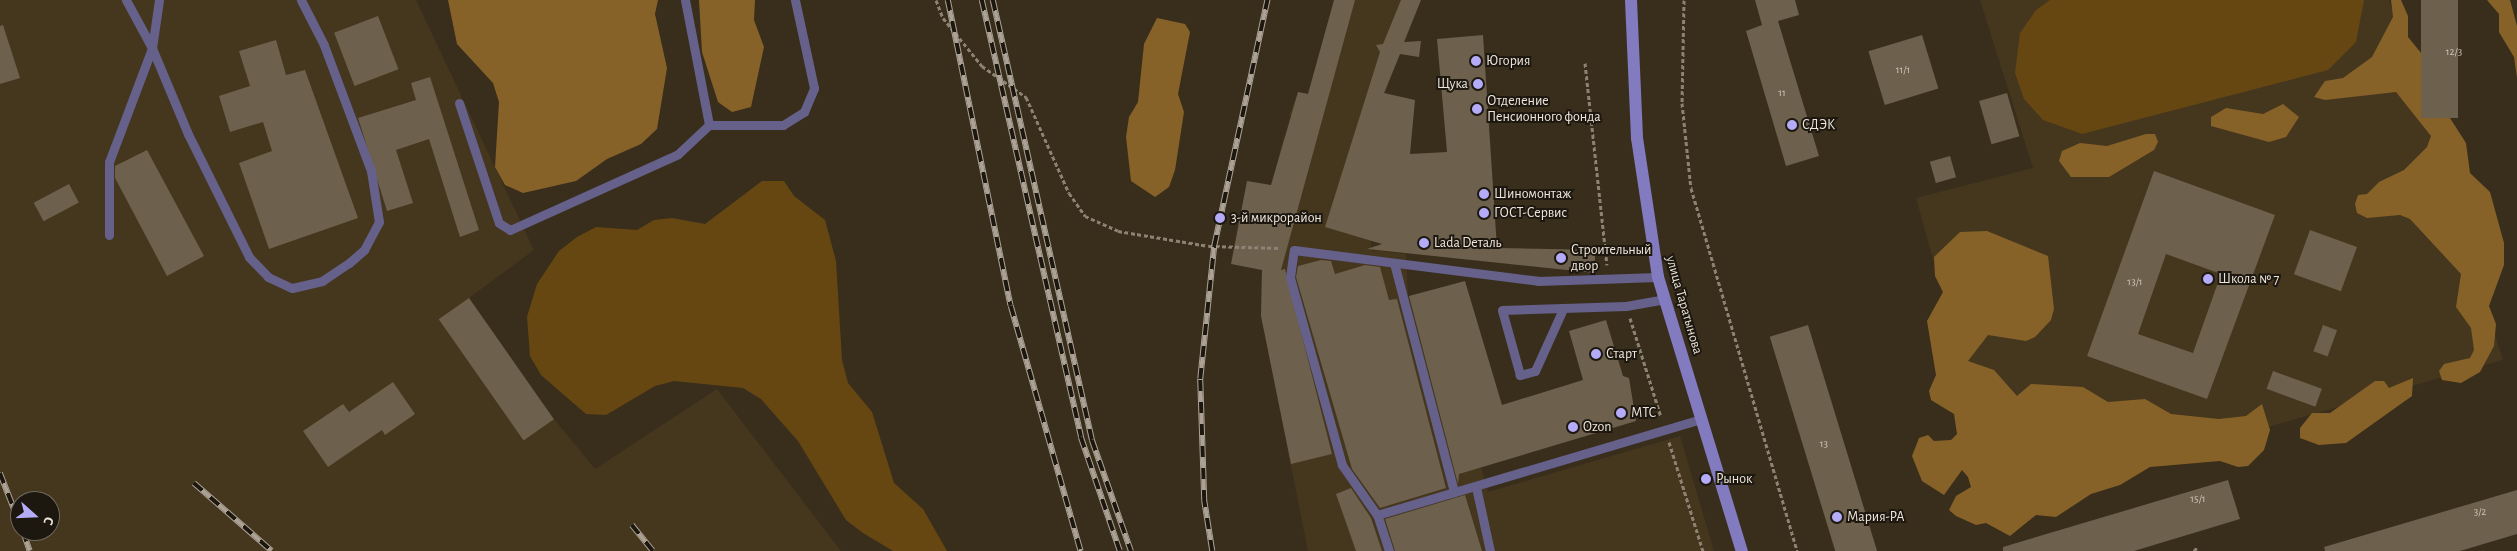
<!DOCTYPE html>
<meta charset="utf-8">
<style>
body{margin:0}
#map{position:relative;width:2517px;height:551px;overflow:hidden;background:#392e1c;font-family:"Alegreya Sans",sans-serif}
div>[style]{position:absolute}
[style*='--x']{left:calc(var(--x)*1px);top:calc(var(--y)*1px);width:calc(var(--w)*1px);rotate:calc(var(--a)*1deg)}
.built>*{inset:0;background:#45361e}
.green>*{inset:0;background:#664712}
.forest>*{inset:0;background:#876228}
.building>*{inset:0;background:#6d604d;transform-origin:0 0}
.path>*{height:3px;margin-top:-1.5px;transform-origin:0;background:repeating-linear-gradient(90deg,#8d8375 0 4px,transparent 0 6.5px)}
.lane>*{height:9px;margin:-4.5px;padding:0 4.5px;transform-origin:4.5px;border-radius:4.5px;background:#65618b}
.secondary>*{height:12px;margin:-6px;padding:0 6px;transform-origin:6px;border-radius:6px;background:#827bbf}
.rail>*{height:5.5px;margin-top:-2.75px;transform-origin:0;background:repeating-linear-gradient(90deg,#1c170f 0 11px,#aba295 0 22px);box-sizing:border-box;border-block:1px solid #aba295}
.dots>*{width:14px;height:14px;translate:-50% -50%;box-sizing:border-box;border:2px solid #1c170f;border-radius:50%}
span{translate:-50% -50%;white-space:nowrap;text-align:center;line-height:1.15;-webkit-text-stroke:4px #1c170f;paint-order:stroke}
.number-label{font-size:11px;color:#cec4b8}
.number-label span{-webkit-text-stroke-width:0}
.poi-label{font-size:14px;color:#eee6dc}
.left{translate:0 -50%;text-align:left}
.right{translate:-100% -50%;text-align:right}
.street-label{font-size:14px;color:#eee6dc}
.north{position:absolute;left:10px;top:491px;width:50px;height:50px;box-sizing:border-box;background:#1c170f;border:1px solid #706a61;border-radius:50%;rotate:110deg;font-size:14px;font-weight:700;line-height:20px;text-align:center;color:#eee6dc}
.north::after{content:'';display:block;margin:auto;width:18px;height:22px;background:#b4acf9;clip-path:polygon(50% 0,100% 100%,50% 72%,0 100%)}
</style>
<div id="map">
<div class="built">
<i style="clip-path:polygon(evenodd,0 0,416px 0,534px 250px,469px 298px,554px 419px,595px 469px,717px 389px,841px 551px,0 551px,0 0,20px 501px,50px 501px,50px 531px,20px 531px,20px 501px)"></i>
<i style="clip-path:polygon(1334px 0,1421px 0,1385px 93px,1351px 221px,1371px 226px,1371px 250px,1406px 254px,1408px 296px,1430px 292px,1488px 492px,1680px 436px,1714px 551px,1308px 551px,1261px 316px,1262px 256px,1282px 174px,1275px 172px,1284px 136px,1293px 138px,1299px 118px,1289px 116px,1298px 92px,1308px 94px)"></i>
<i style="clip-path:polygon(1980px 0,2389px 0,2503px 360px,2001px 503px,1916px 198px,2033px 168px)"></i>
</div>
<div class="green">
<i style="clip-path:polygon(2364px 0,2356px 42px,2328px 70px,2082px 134px,2043px 120px,2024px 99px,2015px 73px,2020px 33px,2036px 10px,2050px 0)"></i>
<i style="clip-path:polygon(762px 181px,784px 181px,794px 196px,825px 220px,836px 261px,842px 360px,848px 383px,872px 412px,894px 483px,923px 509px,947px 551px,893px 551px,863px 533px,846px 520px,798px 441px,761px 399px,743px 388px,674px 381px,655px 386px,606px 415px,586px 414px,541px 375px,530px 356px,527px 317px,537px 284px,559px 251px,577px 237px,596px 227px,637px 230px,654px 220px,672px 218px,705px 224px)"></i>
</div>
<div class="forest">
<i style="clip-path:polygon(448px 0,658px 0,655px 14px,667px 68px,657px 129px,641px 144px,607px 159px,576px 181px,523px 193px,505px 185px,495px 167px,499px 102px,493px 83px,457px 44px)"></i>
<i style="clip-path:polygon(699px 0,755px 0,754px 20px,764px 47px,751px 107px,732px 112px,718px 102px,702px 52px)"></i>
<i style="clip-path:polygon(2391px 0,2401px 0,2408px 16px,2408px 37px,2426px 59px,2441px 104px,2466px 143px,2470px 173px,2490px 192px,2504px 243px,2504px 265px,2489px 306px,2496px 324px,2494px 346px,2480px 372px,2461px 383px,2442px 380px,2439px 371px,2444px 364px,2470px 358px,2474px 350px,2471px 328px,2456px 307px,2461px 274px,2410px 219px,2400px 215px,2367px 218px,2357px 213px,2355px 204px,2358px 195px,2367px 194px,2379px 182px,2404px 170px,2427px 147px,2431px 136px,2396px 92px,2325px 100px,2314px 97px,2325px 81px,2343px 78px,2372px 57px,2393px 17px)"></i>
<i style="clip-path:polygon(2487px 0,2510px 0,2517px 26px,2517px 78px,2514px 57px,2499px 32px,2499px 14px)"></i>
<i style="clip-path:polygon(1157px 18px,1185px 24px,1190px 32px,1178px 94px,1184px 112px,1175px 170px,1169px 187px,1155px 197px,1131px 181px,1126px 137px,1129px 117px,1138px 102px,1144px 44px)"></i>
<i style="clip-path:polygon(2283px 104px,2299px 117px,2286px 137px,2269px 142px,2211px 126px,2211px 117px,2226px 108px,2263px 114px)"></i>
<i style="clip-path:polygon(2146px 134px,2155px 134px,2158px 142px,2154px 150px,2109px 177px,2071px 177px,2059px 161px,2062px 151px,2080px 143px,2107px 146px)"></i>
<i style="clip-path:polygon(1987px 231px,2048px 256px,2054px 309px,2051px 320px,2035px 337px,2026px 341px,1988px 335px,1968px 361px,1994px 370px,2017px 396px,2031px 384px,2083px 387px,2108px 402px,2145px 399px,2171px 414px,2219px 419px,2246px 416px,2262px 404px,2270px 430px,2264px 450px,2248px 466px,2238px 467px,2220px 461px,2150px 467px,2120px 485px,2091px 494px,2056px 517px,2036px 515px,2010px 536px,1986px 523px,1976px 525px,1956px 516px,1949px 510px,1956px 496px,1971px 487px,1968px 477px,1962px 470px,1944px 495px,1922px 481px,1912px 456px,1919px 438px,1928px 435px,1934px 441px,1951px 440px,1957px 434px,1954px 414px,1931px 400px,1929px 391px,1936px 375px,1927px 321px,1943px 292px,1935px 276px,1934px 257px,1960px 232px)"></i>
<i style="clip-path:polygon(2413px 378px,2412px 396px,2346px 443px,2319px 445px,2300px 438px,2300px 428px,2312px 413px,2330px 413px,2375px 381px,2384px 381px,2389px 388px)"></i>
</div>
<div class="building">
<i style="clip-path:polygon(1334px 0,1355px 0,1281px 270px,1285px 269px,1332px 454px,1291px 464px,1261px 316px,1262px 270px,1231px 264px,1247px 181px,1271px 185px,1298px 92px,1308px 94px)"></i>
<i style="clip-path:polygon(1401px 0,1421px 0,1404px 42px,1421px 41px,1419px 57px,1400px 54px,1384px 93px,1415px 100px,1410px 154px,1447px 152px,1437px 39px,1483px 35px,1497px 248px,1595px 250px,1595px 273px,1367px 249px,1382px 244px,1325px 227px,1380px 52px,1376px 45px,1383px 44px)"></i>
<i style="clip-path:polygon(1755px 0,1795px 0,1799px 15px,1778px 21px,1819px 156px,1786px 166px,1746px 31px,1762px 25px)"></i>
<i style="left:2421px;top:0;width:37px;height:118px"></i>
<i style="left:378px;top:16px;width:57px;height:47px;rotate:69deg"></i>
<i style="clip-path:polygon(3px 25px,20px 78px,0 84px,0 26px)"></i>
<i style="left:1922px;top:35px;width:56px;height:56px;rotate:73deg"></i>
<i style="clip-path:polygon(276px 40px,286px 75px,305px 70px,358px 218px,269px 249px,239px 163px,272px 151px,263px 122px,230px 132px,219px 96px,250px 86px,239px 51px)"></i>
<i style="clip-path:polygon(430px 77px,479px 230px,460px 237px,429px 139px,396px 150px,413px 203px,387px 211px,358px 118px,416px 100px,411px 83px)"></i>
<i style="left:2007px;top:93px;width:45px;height:29px;rotate:74deg"></i>
<i style="clip-path:polygon(147px 150px,204px 256px,167px 276px,115px 178px,115px 166px)"></i>
<i style="left:1950px;top:156px;width:22px;height:21px;rotate:74deg"></i>
<i style="clip-path:polygon(evenodd,2154px 171px,2275px 215px,2207px 399px,2087px 356px,2154px 171px,2166px 254px,2221px 274px,2193px 353px,2138px 334px,2166px 254px)"></i>
<i style="left:69px;top:184px;width:21px;height:40px;rotate:62deg"></i>
<i style="left:2310px;top:230px;width:50px;height:47px;rotate:20deg"></i>
<i style="clip-path:polygon(1321px 260px,1331px 261px,1335px 274px,1365px 265px,1380px 267px,1389px 300px,1397px 299px,1446px 488px,1380px 508px,1352px 469px,1296px 277px,1298px 266px)"></i>
<i style="clip-path:polygon(1465px 281px,1502px 405px,1583px 380px,1569px 331px,1606px 320px,1623px 376px,1629px 378px,1636px 421px,1459px 474px,1458px 484px,1409px 296px)"></i>
<i style="left:469px;top:298px;width:148px;height:37px;rotate:55deg"></i>
<i style="left:1808px;top:325px;width:237px;height:40px;rotate:73deg"></i>
<i style="left:2323px;top:325px;width:15px;height:28px;rotate:20deg"></i>
<i style="left:2273px;top:371px;width:52px;height:19px;rotate:20deg"></i>
<i style="clip-path:polygon(393px 382px,415px 414px,385px 435px,382px 430px,328px 467px,303px 431px,343px 404px,349px 412px)"></i>
<i style="clip-path:polygon(2228px 480px,2240px 519px,2134px 551px,2003px 551px,2003px 547px)"></i>
<i style="clip-path:polygon(1351px 488px,1371px 518px,1382px 551px,1356px 551px,1336px 494px)"></i>
<i style="clip-path:polygon(2517px 490px,2517px 534px,2460px 551px,2325px 551px,2324px 547px)"></i>
<i style="clip-path:polygon(1465px 495px,1482px 551px,1395px 551px,1385px 519px)"></i>
</div>
<div class="path">
<i style="--x:936;--y:0;--w:19;--a:69"></i>
<i style="--x:943;--y:18;--w:62;--a:50.9"></i>
<i style="--x:982;--y:66;--w:54;--a:35.2"></i>
<i style="--x:1026;--y:97;--w:105;--a:65.9"></i>
<i style="--x:1069;--y:193;--w:28;--a:55"></i>
<i style="--x:1085;--y:216;--w:36;--a:24"></i>
<i style="--x:1118;--y:231;--w:92;--a:9.4"></i>
<i style="--x:1209;--y:246;--w:71;--a:1.6"></i>
<i style="--x:1684;--y:0;--w:103;--a:91.1"></i>
<i style="--x:1682;--y:103;--w:85;--a:84"></i>
<i style="--x:1691;--y:188;--w:378;--a:73.7"></i>
<i style="--x:1585;--y:63;--w:203;--a:83.8"></i>
<i style="--x:1630;--y:318;--w:104;--a:72.6"></i>
<i style="--x:1669;--y:442;--w:114;--a:72.7"></i>
<i style="--x:2194;--y:551;--w:6;--a:-51"></i>
</div>
<div class="lane">
<i style="--x:159;--y:0;--w:49;--a:98.3"></i>
<i style="--x:152;--y:48;--w:93;--a:67.3"></i>
<i style="--x:188;--y:134;--w:137;--a:63.6"></i>
<i style="--x:249;--y:257;--w:28;--a:46"></i>
<i style="--x:268;--y:277;--w:26;--a:25"></i>
<i style="--x:292;--y:288;--w:31;--a:-13"></i>
<i style="--x:322;--y:281;--w:32;--a:-34"></i>
<i style="--x:349;--y:263;--w:20;--a:-41"></i>
<i style="--x:364;--y:250;--w:32;--a:-62"></i>
<i style="--x:379;--y:222;--w:52;--a:-98.9"></i>
<i style="--x:371;--y:171;--w:134;--a:-110.5"></i>
<i style="--x:324;--y:45;--w:51;--a:-117.1"></i>
<i style="--x:685;--y:0;--w:127;--a:79.1"></i>
<i style="--x:709;--y:125;--w:74;--a:0"></i>
<i style="--x:783;--y:125;--w:25;--a:-32"></i>
<i style="--x:804;--y:112;--w:26;--a:-67"></i>
<i style="--x:814;--y:88;--w:90;--a:-102.2"></i>
<i style="--x:459;--y:103;--w:126;--a:71.6"></i>
<i style="--x:499;--y:223;--w:13;--a:32"></i>
<i style="--x:510;--y:230;--w:184;--a:-24.3"></i>
<i style="--x:678;--y:154;--w:42;--a:-43.1"></i>
<i style="--x:109;--y:235;--w:73;--a:-90"></i>
<i style="--x:109;--y:162;--w:122;--a:-69.3"></i>
<i style="--x:152;--y:48;--w:55;--a:-118.4"></i>
<i style="--x:1394;--y:263;--w:237;--a:75.3"></i>
<i style="--x:1563;--y:309;--w:68;--a:114.3"></i>
<i style="--x:1535;--y:371;--w:16;--a:165"></i>
<i style="--x:1520;--y:375;--w:67;--a:-105.5"></i>
<i style="--x:1502;--y:310;--w:124;--a:-1.8"></i>
<i style="--x:1626;--y:306;--w:40;--a:-10"></i>
<i style="--x:1476;--y:487;--w:66;--a:77.7"></i>
<i style="--x:1377;--y:515;--w:339;--a:-16.5"></i>
<i style="--x:1389;--y:551;--w:38;--a:-108"></i>
<i style="--x:1377;--y:515;--w:61;--a:-125"></i>
<i style="--x:1342;--y:465;--w:195;--a:-105.5"></i>
<i style="--x:1290;--y:277;--w:27;--a:-82"></i>
<i style="--x:1294;--y:250;--w:246;--a:7.2"></i>
<i style="--x:1538;--y:281;--w:120;--a:-1.9"></i>
</div>
<div class="secondary">
<i style="--x:1631;--y:0;--w:138;--a:87.5"></i>
<i style="--x:1637;--y:138;--w:141;--a:81.4"></i>
<i style="--x:1658;--y:277;--w:287;--a:73"></i>
</div>
<div class="rail">
<i style="--x:948;--y:0;--w:312;--a:78.4"></i>
<i style="--x:1011;--y:306;--w:255;--a:74.1"></i>
<i style="--x:982;--y:0;--w:448;--a:77.2"></i>
<i style="--x:1081;--y:437;--w:120;--a:71.1"></i>
<i style="--x:993;--y:0;--w:451;--a:77.3"></i>
<i style="--x:1092;--y:440;--w:118;--a:70.6"></i>
<i style="--x:0;--y:473;--w:55;--a:68.6"></i>
<i style="--x:194;--y:483;--w:103;--a:41.1"></i>
<i style="--x:632;--y:525;--w:33;--a:51"></i>
<i style="--x:23;--y:531;--w:21;--a:71"></i>
<i style="--x:1212;--y:551;--w:51;--a:-99.1"></i>
<i style="--x:1204;--y:501;--w:122;--a:-91.9"></i>
<i style="--x:1200;--y:379;--w:134;--a:-84"></i>
<i style="--x:1214;--y:246;--w:252;--a:-77.8"></i>
</div>
<div class="dots">
<i style="left:1476px;top:61px;background:#b4acf9"></i>
<i style="left:1478px;top:84px;background:#b4acf9"></i>
<i style="left:1477px;top:109px;background:#b4acf9"></i>
<i style="left:1792px;top:125px;background:#b4acf9"></i>
<i style="left:1484px;top:194px;background:#b4acf9"></i>
<i style="left:1484px;top:213px;background:#b4acf9"></i>
<i style="left:1220px;top:218px;background:#b4acf9"></i>
<i style="left:1424px;top:243px;background:#b4acf9"></i>
<i style="left:1561px;top:258px;background:#b4acf9"></i>
<i style="left:2208px;top:279px;background:#b4acf9"></i>
<i style="left:1596px;top:354px;background:#b4acf9"></i>
<i style="left:1621px;top:413px;background:#b4acf9"></i>
<i style="left:1573px;top:427px;background:#b4acf9"></i>
<i style="left:1706px;top:479px;background:#b4acf9"></i>
<i style="left:1837px;top:517px;background:#b4acf9"></i>
</div>
<div class="number-label">
<span style="left:2454px;top:52px">12/3</span>
<span style="left:1903px;top:70px">11/1</span>
<span style="left:1782px;top:93px">11</span>
<span style="left:2135px;top:282px">13/1</span>
<span style="left:1824px;top:444px">13</span>
<span style="left:2198px;top:499px">15/1</span>
<span style="left:2480px;top:512px">3/2</span>
</div>
<div class="poi-label">
<span class="left" style="left:1486px;top:61px">Югория</span>
<span class="right" style="left:1468px;top:84px">Щука</span>
<span class="left" style="left:1487px;top:109px">Отделение<br>Пенсионного фонда</span>
<span class="left" style="left:1802px;top:125px">СДЭК</span>
<span class="left" style="left:1494px;top:194px">Шиномонтаж</span>
<span class="left" style="left:1494px;top:213px">ГОСТ-Сервис</span>
<span class="left" style="left:1231px;top:218px">3-й микрорайон</span>
<span class="left" style="left:1434px;top:243px">Lada Dеталь</span>
<span class="left" style="left:1571px;top:258px">Строительный<br>двор</span>
<span class="left" style="left:2218px;top:279px">Школа № 7</span>
<span class="left" style="left:1606px;top:354px">Старт</span>
<span class="left" style="left:1631px;top:413px">МТС</span>
<span class="left" style="left:1583px;top:427px">Ozon</span>
<span class="left" style="left:1716px;top:479px">Рынок</span>
<span class="left" style="left:1847px;top:517px">Мария-РА</span>
</div>
<div class="street-label">
<span style="left:1684px;top:305px;rotate:74deg">улица Таратынова</span>
</div>
<div class="north">С</div>
</div>
